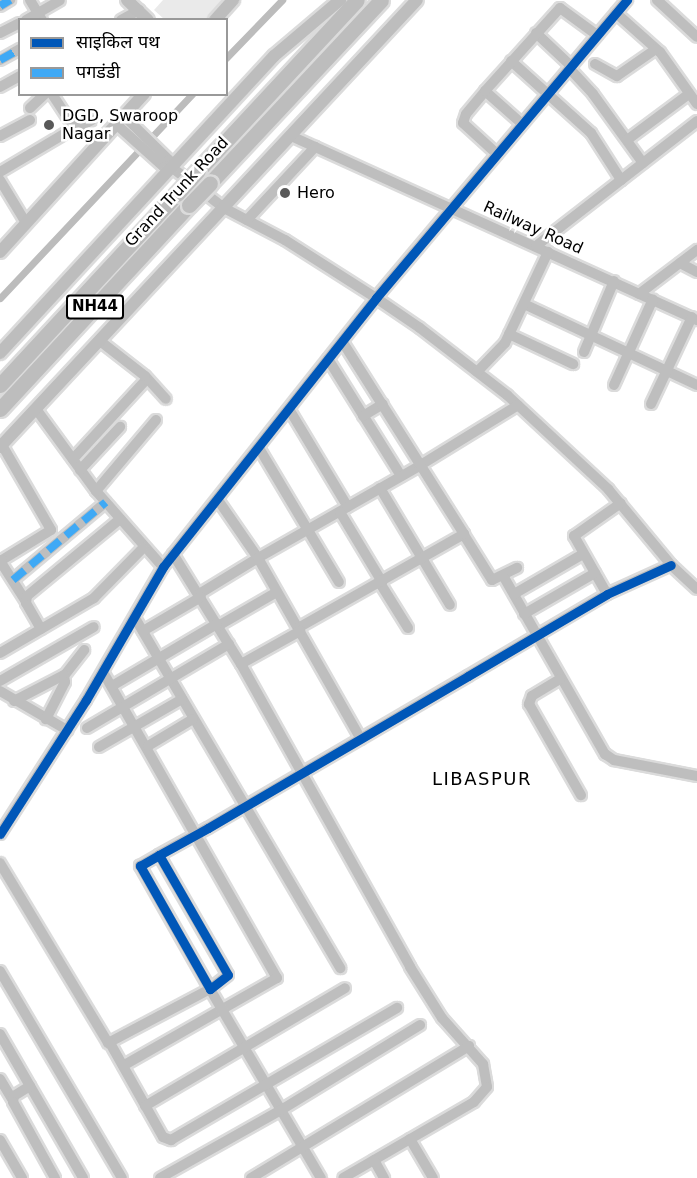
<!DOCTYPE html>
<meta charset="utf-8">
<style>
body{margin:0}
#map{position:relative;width:697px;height:1178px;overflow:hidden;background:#fff;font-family:"DejaVu Sans","Noto Sans Devanagari",sans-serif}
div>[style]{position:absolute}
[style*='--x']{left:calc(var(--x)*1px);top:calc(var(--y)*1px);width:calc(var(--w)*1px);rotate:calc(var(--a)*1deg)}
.green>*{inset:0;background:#eaeaea}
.canal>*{height:7px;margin:-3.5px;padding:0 3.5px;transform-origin:3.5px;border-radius:3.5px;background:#bcbcbc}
.roads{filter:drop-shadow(2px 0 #dbdbdb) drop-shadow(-2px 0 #dbdbdb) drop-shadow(0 2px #dbdbdb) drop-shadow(0 -2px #dbdbdb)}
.minor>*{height:10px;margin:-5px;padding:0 5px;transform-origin:5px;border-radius:5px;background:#bebebe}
.major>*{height:12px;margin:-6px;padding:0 6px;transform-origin:6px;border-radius:6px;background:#bdbdbd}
.highway>*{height:15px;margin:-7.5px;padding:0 7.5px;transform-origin:7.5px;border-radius:7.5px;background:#bdbdbd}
.bridges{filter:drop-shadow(2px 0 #dbdbdb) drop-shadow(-2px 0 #dbdbdb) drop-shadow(0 2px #dbdbdb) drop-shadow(0 -2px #dbdbdb)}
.highway-bridge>*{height:15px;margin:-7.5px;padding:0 7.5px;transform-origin:7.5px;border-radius:7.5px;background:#bdbdbd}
.quiet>*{height:8px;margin-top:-4px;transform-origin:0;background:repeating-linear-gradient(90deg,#3fa9f5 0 15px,transparent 0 23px)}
.cycleway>*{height:9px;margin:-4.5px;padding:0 4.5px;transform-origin:4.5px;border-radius:4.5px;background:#0057b8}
.dots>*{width:16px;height:16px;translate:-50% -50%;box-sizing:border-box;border:3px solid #fff;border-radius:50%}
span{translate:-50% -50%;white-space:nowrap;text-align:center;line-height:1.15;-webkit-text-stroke:5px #fff;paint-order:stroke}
.shield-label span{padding:2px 4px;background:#fff;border:2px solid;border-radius:4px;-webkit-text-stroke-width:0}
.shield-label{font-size:15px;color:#000;font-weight:700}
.poi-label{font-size:16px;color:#000}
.left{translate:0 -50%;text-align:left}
.street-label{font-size:16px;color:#000}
.neighbourhood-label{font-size:18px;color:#000;letter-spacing:1.5px}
.legend{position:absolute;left:18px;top:18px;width:210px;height:78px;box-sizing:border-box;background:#fff;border:2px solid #999;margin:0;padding:8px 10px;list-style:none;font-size:18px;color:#000}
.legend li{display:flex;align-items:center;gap:12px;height:30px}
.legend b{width:30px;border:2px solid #999}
</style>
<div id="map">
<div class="green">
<i style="clip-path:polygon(163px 0,226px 0,209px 19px,164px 19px,154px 10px)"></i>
</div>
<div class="canal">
<i style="--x:226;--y:58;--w:81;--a:-46"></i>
<i style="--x:0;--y:298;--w:280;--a:-46.7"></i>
</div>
<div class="roads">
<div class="minor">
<i style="--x:30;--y:0;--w:23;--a:59"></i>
<i style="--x:657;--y:0;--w:54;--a:42.8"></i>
<i style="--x:0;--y:6;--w:12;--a:-31"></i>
<i style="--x:616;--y:13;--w:59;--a:41.6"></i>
<i style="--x:660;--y:52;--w:64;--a:54.6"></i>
<i style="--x:26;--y:20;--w:39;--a:-30"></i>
<i style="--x:121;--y:20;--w:21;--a:-29"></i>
<i style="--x:0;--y:33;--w:22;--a:-27"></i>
<i style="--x:536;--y:33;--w:48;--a:43.3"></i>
<i style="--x:0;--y:60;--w:23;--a:-29"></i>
<i style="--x:511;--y:61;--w:108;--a:42"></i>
<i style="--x:591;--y:133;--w:56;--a:57.4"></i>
<i style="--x:595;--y:64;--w:25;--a:29"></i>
<i style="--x:617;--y:76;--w:47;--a:-34.7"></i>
<i style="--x:569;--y:68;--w:35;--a:47"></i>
<i style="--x:593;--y:94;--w:85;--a:54.1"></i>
<i style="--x:0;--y:87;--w:23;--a:-29"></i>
<i style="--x:485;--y:91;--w:48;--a:41.6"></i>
<i style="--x:52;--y:94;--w:42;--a:56.7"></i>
<i style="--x:75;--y:129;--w:19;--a:-28"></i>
<i style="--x:30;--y:108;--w:21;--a:-43"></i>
<i style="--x:124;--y:116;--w:63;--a:44.4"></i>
<i style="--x:169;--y:160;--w:6;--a:81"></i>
<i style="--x:116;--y:124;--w:64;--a:41.9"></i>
<i style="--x:164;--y:167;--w:6;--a:-9"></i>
<i style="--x:170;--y:166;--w:68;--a:37.9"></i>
<i style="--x:224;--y:208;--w:69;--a:27.7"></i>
<i style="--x:285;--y:240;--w:108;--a:32.5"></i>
<i style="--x:376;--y:298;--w:53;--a:34.3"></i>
<i style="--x:420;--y:328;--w:110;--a:37.6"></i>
<i style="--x:507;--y:395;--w:138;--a:42.9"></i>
<i style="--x:608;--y:489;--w:99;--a:50.3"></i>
<i style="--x:671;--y:565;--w:35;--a:43"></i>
<i style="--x:0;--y:136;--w:34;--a:-28"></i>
<i style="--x:291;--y:136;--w:446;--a:24.4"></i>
<i style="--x:627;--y:140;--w:77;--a:-36.6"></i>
<i style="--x:497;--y:154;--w:46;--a:-137.6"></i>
<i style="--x:463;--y:123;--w:9;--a:-72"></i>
<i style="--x:466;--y:114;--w:30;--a:-50"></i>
<i style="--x:485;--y:91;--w:112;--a:-47.9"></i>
<i style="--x:560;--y:8;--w:46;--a:36.1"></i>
<i style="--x:0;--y:172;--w:86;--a:-30.7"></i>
<i style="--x:0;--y:180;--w:50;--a:58.8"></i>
<i style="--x:247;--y:220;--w:100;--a:-47"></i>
<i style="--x:536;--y:246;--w:204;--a:-37.8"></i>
<i style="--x:680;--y:263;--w:19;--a:28"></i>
<i style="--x:639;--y:294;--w:73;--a:-37.2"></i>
<i style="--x:524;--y:304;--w:191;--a:25.1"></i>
<i style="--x:509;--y:334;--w:71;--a:25.1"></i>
<i style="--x:584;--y:352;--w:77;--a:-67.1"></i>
<i style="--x:328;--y:359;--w:138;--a:58"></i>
<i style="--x:477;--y:372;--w:40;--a:-46"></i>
<i style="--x:505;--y:343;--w:101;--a:-64.7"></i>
<i style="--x:147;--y:378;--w:28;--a:48"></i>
<i style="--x:614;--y:385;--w:94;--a:-65.6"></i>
<i style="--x:651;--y:404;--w:96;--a:-64.8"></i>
<i style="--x:36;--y:409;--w:102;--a:53.8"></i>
<i style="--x:96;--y:491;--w:101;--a:48.6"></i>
<i style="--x:289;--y:409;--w:114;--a:59"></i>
<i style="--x:363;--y:416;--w:23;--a:-31"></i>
<i style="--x:2;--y:445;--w:98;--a:60"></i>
<i style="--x:51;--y:530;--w:57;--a:148.5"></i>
<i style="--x:2;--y:560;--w:4;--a:90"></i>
<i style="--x:2;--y:564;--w:43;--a:57.4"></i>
<i style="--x:259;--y:448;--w:156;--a:59.2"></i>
<i style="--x:73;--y:459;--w:108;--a:-47.3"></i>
<i style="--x:146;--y:380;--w:4;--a:-104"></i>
<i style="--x:145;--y:376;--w:57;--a:-142.1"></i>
<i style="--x:80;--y:470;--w:59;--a:-47.1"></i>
<i style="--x:380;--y:488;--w:136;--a:59.1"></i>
<i style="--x:96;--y:491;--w:93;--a:-49.8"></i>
<i style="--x:218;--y:500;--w:70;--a:55.4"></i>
<i style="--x:258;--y:558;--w:185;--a:-29.7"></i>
<i style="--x:419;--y:466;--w:116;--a:-31.6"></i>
<i style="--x:340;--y:512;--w:82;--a:59"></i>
<i style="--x:464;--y:535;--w:53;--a:58.1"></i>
<i style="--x:492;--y:580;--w:28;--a:-26"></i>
<i style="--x:173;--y:554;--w:129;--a:58.3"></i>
<i style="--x:241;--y:664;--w:347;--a:60.8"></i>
<i style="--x:410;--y:967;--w:60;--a:57.9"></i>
<i style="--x:442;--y:1018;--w:62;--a:48.3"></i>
<i style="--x:483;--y:1064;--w:23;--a:80"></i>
<i style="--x:487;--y:1087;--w:20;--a:131"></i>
<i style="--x:474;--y:1102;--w:151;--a:149.9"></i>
<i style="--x:505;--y:579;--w:202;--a:60.3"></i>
<i style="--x:605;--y:754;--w:11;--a:34"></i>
<i style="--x:614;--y:760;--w:85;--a:10.9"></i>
<i style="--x:13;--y:580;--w:121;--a:-40"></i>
<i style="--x:380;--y:583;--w:53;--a:58.1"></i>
<i style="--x:199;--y:594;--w:69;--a:-31.4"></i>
<i style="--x:258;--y:558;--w:208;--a:60.4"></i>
<i style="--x:514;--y:594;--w:80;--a:-30.1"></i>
<i style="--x:607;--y:594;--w:67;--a:-119.6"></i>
<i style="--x:574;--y:536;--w:57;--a:-35.1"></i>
<i style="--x:524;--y:614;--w:82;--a:-30"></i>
<i style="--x:135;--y:618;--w:406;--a:59.6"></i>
<i style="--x:218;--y:626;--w:68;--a:-30"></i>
<i style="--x:298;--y:628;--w:191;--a:-29.5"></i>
<i style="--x:464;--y:534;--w:228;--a:-122.3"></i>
<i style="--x:41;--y:629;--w:30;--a:-120"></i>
<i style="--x:26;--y:603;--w:7;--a:-82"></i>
<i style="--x:27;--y:596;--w:121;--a:-39.6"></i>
<i style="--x:143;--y:631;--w:67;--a:-30.4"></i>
<i style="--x:0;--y:653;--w:109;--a:-30.3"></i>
<i style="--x:94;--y:598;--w:70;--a:-45.6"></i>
<i style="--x:241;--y:664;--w:68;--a:-29.2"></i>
<i style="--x:103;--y:672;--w:352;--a:60.4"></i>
<i style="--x:277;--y:978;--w:177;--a:150.3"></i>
<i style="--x:64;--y:676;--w:33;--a:-52"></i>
<i style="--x:560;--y:679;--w:33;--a:149"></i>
<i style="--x:532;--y:696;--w:9;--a:111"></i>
<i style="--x:529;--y:704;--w:105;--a:60.3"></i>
<i style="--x:0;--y:681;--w:108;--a:-29.9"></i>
<i style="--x:112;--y:686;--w:122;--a:-30.6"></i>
<i style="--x:0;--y:691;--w:78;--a:30.2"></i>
<i style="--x:14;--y:701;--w:56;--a:-27.5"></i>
<i style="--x:64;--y:675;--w:7;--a:82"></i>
<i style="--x:65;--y:682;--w:42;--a:117.2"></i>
<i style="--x:87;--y:728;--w:165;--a:-30.6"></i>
<i style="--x:148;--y:746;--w:52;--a:-31"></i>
<i style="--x:99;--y:747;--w:96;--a:-30"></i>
<i style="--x:0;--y:834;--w:159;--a:-57.3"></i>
<i style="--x:86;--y:700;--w:154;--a:-59.9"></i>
<i style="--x:163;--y:567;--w:343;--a:-51.6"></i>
<i style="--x:376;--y:298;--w:390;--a:-49.9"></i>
<i style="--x:159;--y:855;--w:138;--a:60.1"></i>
<i style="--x:228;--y:975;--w:23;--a:142"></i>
<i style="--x:210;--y:989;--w:142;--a:-119.6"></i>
<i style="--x:140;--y:866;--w:22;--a:-30"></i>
<i style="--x:159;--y:855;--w:56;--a:-28.9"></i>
<i style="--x:208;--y:828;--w:301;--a:-30.3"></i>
<i style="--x:468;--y:676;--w:161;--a:-30.5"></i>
<i style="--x:607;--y:594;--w:70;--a:-24.4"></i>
<i style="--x:0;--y:863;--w:210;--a:59"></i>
<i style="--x:108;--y:1043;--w:115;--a:-27.9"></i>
<i style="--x:210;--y:989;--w:219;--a:59.6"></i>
<i style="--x:0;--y:971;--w:240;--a:59.5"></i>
<i style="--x:0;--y:1034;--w:166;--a:60"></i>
<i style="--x:110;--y:1043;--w:108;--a:60.6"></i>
<i style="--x:163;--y:1137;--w:9;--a:21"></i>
<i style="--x:171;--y:1140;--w:262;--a:-30.3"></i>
<i style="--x:0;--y:1079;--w:23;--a:59"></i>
<i style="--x:30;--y:1086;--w:19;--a:148"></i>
<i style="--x:14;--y:1096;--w:6;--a:99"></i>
<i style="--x:13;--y:1102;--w:87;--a:61.1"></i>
<i style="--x:145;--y:1106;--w:232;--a:-30.5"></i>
<i style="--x:410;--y:1139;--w:45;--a:59.5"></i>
<i style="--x:0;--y:1140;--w:44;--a:59.9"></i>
<i style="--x:374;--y:1160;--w:21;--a:61"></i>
<i style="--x:160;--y:1178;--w:139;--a:-29.3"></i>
<i style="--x:281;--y:1110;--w:163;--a:-31.4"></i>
<i style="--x:251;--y:1178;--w:255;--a:-31.2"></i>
</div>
<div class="major">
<i style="--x:127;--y:0;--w:29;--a:44"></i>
<i style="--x:215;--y:20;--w:27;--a:-48"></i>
<i style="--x:0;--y:252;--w:214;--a:-47.7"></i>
<i style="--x:0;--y:353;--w:404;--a:-47.3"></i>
<i style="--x:274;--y:56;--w:87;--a:-40.3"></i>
<i style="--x:0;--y:447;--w:611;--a:-46.99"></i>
</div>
<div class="highway">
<i style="--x:198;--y:171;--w:233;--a:-47.1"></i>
<i style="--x:210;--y:183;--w:250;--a:-46.9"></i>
<i style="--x:0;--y:385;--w:260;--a:-47.2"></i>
<i style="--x:0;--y:409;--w:278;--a:-47.2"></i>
</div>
</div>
<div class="bridges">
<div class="highway-bridge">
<i style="--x:177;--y:194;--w:31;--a:-48"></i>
<i style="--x:189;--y:205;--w:30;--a:-46"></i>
</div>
</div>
<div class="quiet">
<i style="--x:0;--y:6;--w:12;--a:-31"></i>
<i style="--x:0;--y:60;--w:23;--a:-29"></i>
<i style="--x:13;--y:580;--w:121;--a:-40"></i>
</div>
<div class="cycleway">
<i style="--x:0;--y:834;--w:159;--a:-57.3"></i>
<i style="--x:86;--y:700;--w:154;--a:-59.9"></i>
<i style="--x:163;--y:567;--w:343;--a:-51.6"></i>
<i style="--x:376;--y:298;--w:390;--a:-49.9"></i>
<i style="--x:159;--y:855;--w:138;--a:60.1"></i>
<i style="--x:228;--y:975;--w:23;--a:142"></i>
<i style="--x:210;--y:989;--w:142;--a:-119.6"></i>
<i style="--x:140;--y:866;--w:22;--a:-30"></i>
<i style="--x:159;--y:855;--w:56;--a:-28.9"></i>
<i style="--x:208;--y:828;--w:301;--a:-30.3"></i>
<i style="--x:468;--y:676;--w:161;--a:-30.5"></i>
<i style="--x:607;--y:594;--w:70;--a:-24.4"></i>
</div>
<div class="dots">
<i style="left:49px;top:125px;background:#595959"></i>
<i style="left:285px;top:193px;background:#595959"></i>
</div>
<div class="shield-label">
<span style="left:95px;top:307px">NH44</span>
</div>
<div class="poi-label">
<span class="left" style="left:62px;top:125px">DGD, Swaroop<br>Nagar</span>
<span class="left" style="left:297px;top:193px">Hero</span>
</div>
<div class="street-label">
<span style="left:177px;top:192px;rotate:-47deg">Grand Trunk Road</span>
<span style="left:533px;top:228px;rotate:24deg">Railway Road</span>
</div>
<div class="neighbourhood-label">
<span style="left:482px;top:779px">LIBASPUR</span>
</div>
<ul class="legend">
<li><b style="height:8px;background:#0057b8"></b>साइकिल पथ</li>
<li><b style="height:8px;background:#3fa9f5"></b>पगडंडी</li>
</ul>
</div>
